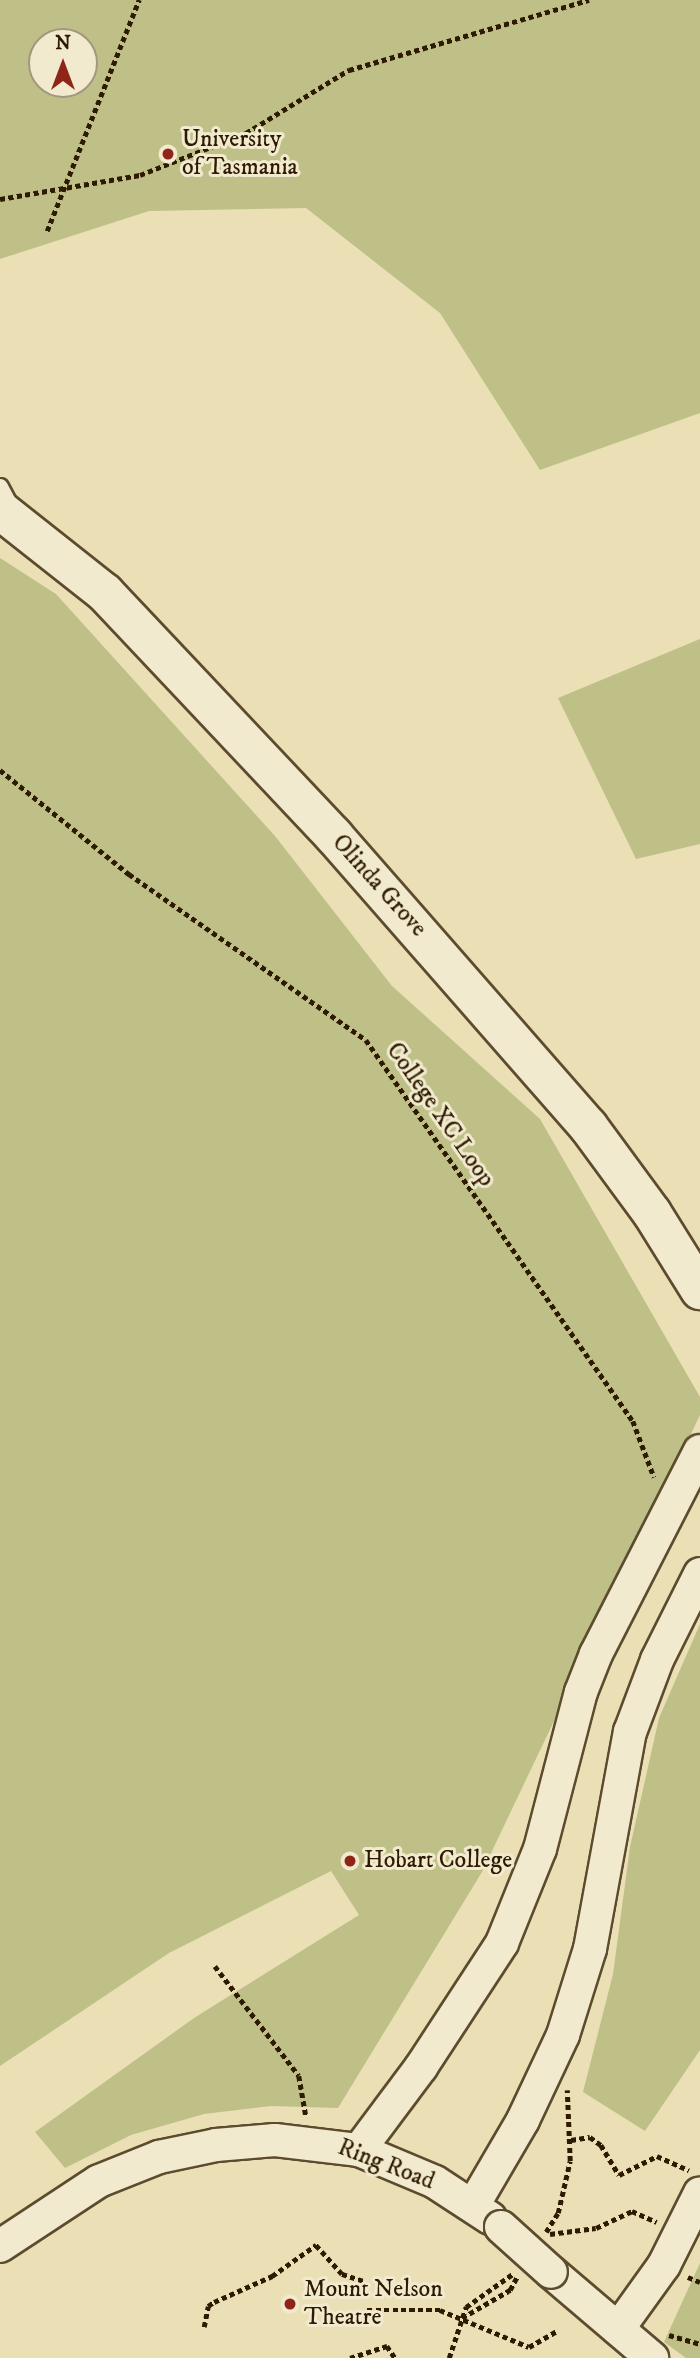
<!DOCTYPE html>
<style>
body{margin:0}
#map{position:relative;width:700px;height:2358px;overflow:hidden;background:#eadfb5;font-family:"IM FELL DW Pica",serif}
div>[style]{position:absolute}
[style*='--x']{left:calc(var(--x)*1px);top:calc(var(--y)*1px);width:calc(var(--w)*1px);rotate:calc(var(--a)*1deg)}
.green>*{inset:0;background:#bfc088}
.path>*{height:4.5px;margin-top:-2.25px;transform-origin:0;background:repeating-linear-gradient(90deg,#2e1a01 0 5px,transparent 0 8.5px)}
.roads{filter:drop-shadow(2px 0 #5d4b2e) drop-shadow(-2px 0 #5d4b2e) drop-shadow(0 2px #5d4b2e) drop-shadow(0 -2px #5d4b2e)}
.lane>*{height:16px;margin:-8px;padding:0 8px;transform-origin:8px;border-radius:8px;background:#f1eacf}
.street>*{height:32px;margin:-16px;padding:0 16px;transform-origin:16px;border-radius:16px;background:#f1eacf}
.secondary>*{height:38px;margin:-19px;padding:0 19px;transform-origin:19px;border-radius:19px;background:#f1eacf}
.bridges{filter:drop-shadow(2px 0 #5d4b2e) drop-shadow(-2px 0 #5d4b2e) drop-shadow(0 2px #5d4b2e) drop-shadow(0 -2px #5d4b2e)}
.street-bridge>*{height:32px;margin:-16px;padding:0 16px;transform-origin:16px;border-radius:16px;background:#f1eacf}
.dots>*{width:19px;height:19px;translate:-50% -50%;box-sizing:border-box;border:4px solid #f1eacf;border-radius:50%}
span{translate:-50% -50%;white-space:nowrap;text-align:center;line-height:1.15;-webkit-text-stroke:6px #f1eacf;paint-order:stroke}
.poi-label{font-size:24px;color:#2e1a01}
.left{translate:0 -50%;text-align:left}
.street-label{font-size:24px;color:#2e1a01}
.north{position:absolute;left:28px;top:28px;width:70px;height:70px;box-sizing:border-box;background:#f1eacf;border:2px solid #a3977d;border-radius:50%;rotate:0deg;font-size:19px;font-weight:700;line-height:28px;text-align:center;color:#2e1a01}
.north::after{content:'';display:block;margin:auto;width:24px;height:32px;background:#8f2418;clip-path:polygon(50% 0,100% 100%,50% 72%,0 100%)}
</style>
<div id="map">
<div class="green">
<i style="clip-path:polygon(evenodd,0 0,700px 0,700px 413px,540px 470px,440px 313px,306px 208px,149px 211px,0 259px,0 0,42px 42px,84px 42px,84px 84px,42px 84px,42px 42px)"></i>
<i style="clip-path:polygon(0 558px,56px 594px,275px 836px,392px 986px,540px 1119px,700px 1397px,700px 1415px,482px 1872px,338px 2108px,271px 2106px,204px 2114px,131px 2135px,65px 2168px,35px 2132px,194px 2018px,359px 1915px,331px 1871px,169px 1953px,0 2066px)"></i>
<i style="clip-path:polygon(700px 639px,700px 844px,636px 859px,558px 698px)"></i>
<i style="clip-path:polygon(700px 1624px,700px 2050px,645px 2131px,583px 2092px,613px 1974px,630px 1847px,659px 1718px)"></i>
<i style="clip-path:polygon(700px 2263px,700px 2358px,686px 2358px,664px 2342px)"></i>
</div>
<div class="path">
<i style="--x:0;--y:199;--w:142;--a:-9.7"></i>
<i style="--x:140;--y:175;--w:114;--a:-21.6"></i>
<i style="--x:246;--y:133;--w:121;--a:-31.5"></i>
<i style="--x:349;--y:70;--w:250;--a:-16.3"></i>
<i style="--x:47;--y:231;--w:249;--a:-68.3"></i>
<i style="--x:0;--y:770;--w:166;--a:38.9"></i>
<i style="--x:129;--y:874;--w:289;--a:35"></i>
<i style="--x:366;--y:1040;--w:465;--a:55"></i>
<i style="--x:633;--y:1421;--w:60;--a:69.4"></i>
<i style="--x:215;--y:1966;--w:138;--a:52.6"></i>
<i style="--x:299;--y:2076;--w:41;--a:80.1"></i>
<i style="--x:571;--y:2140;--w:19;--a:-9"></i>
<i style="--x:590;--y:2137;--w:14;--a:36"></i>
<i style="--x:601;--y:2145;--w:35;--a:59"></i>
<i style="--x:619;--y:2175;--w:42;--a:-26.6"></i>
<i style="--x:657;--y:2156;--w:35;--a:24"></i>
<i style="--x:546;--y:2232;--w:22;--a:-58"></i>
<i style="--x:558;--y:2213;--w:53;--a:-77"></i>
<i style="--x:570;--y:2161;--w:71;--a:-92.4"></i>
<i style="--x:550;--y:2234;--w:46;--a:-7.4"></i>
<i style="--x:596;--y:2228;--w:40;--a:-25"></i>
<i style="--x:632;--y:2211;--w:27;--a:24"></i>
<i style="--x:688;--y:2277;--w:13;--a:23"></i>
<i style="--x:367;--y:2310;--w:73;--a:0"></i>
<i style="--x:440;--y:2310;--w:96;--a:22.6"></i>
<i style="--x:529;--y:2347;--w:32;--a:-30"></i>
<i style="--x:462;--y:2318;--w:56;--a:-30.3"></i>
<i style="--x:510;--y:2290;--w:15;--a:-62"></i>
<i style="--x:204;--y:2327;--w:21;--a:-79"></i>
<i style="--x:208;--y:2306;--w:7;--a:-34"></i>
<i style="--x:214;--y:2302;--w:64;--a:-24.1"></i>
<i style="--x:272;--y:2276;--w:54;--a:-35.2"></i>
<i style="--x:316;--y:2245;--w:39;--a:48"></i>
<i style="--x:342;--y:2274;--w:23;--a:18"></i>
<i style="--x:669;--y:2335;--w:32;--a:16"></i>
<i style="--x:350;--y:2358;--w:39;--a:-18"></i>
<i style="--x:387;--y:2346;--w:14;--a:56"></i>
<i style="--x:449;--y:2358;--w:54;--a:-71.6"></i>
<i style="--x:466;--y:2307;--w:59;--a:-35.3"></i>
</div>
<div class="roads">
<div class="lane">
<i style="--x:0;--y:487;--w:26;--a:62"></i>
</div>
<div class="street">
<i style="--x:359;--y:2150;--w:104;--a:-53.2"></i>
<i style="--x:421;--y:2067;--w:148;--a:-56.8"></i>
<i style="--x:502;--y:1943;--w:101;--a:-68"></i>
<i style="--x:540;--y:1849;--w:162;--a:-75.4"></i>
<i style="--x:581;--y:1692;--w:41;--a:-68.5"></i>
<i style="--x:596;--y:1654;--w:228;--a:-62.9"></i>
<i style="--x:474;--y:2204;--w:97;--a:-59.7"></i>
<i style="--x:523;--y:2120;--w:94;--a:-64.8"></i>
<i style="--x:563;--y:2035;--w:90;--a:-72.6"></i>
<i style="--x:590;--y:1949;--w:221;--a:-79.6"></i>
<i style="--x:630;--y:1732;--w:77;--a:-69.4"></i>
<i style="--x:657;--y:1660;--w:96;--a:-63.4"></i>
<i style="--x:0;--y:2246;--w:118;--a:-33.3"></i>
<i style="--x:99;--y:2181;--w:65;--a:-21.8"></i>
<i style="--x:159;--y:2157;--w:58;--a:-11.9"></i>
<i style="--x:216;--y:2145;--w:59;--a:-4.8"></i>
<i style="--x:275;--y:2140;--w:85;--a:6.8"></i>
<i style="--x:359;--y:2150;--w:82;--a:22.8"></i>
<i style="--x:435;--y:2182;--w:66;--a:33.2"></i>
<i style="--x:551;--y:2272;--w:133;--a:40.4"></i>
<i style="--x:618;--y:2329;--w:79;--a:-54.3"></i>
<i style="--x:664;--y:2265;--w:80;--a:-63.4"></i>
</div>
<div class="secondary">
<i style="--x:0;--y:510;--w:134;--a:38.3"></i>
<i style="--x:105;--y:593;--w:334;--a:46.7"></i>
<i style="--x:334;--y:836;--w:386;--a:48.8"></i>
<i style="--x:588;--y:1126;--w:108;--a:53.7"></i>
<i style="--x:652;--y:1213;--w:91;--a:58.1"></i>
</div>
</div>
<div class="bridges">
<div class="street-bridge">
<i style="--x:501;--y:2227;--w:67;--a:42"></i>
</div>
</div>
<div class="dots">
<i style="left:168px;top:154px;background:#8f2418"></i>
<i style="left:350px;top:1861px;background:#8f2418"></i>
<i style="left:290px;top:2304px;background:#8f2418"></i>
</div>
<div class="poi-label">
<span class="left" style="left:182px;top:154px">University<br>of Tasmania</span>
<span class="left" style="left:364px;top:1861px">Hobart College</span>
<span class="left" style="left:304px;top:2304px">Mount Nelson<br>Theatre</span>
</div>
<div class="street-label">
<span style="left:379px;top:886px;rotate:48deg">Olinda Grove</span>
<span style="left:440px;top:1115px;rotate:55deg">College XC Loop</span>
<span style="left:386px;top:2165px;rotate:21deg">Ring Road</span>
</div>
<div class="north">N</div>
</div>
